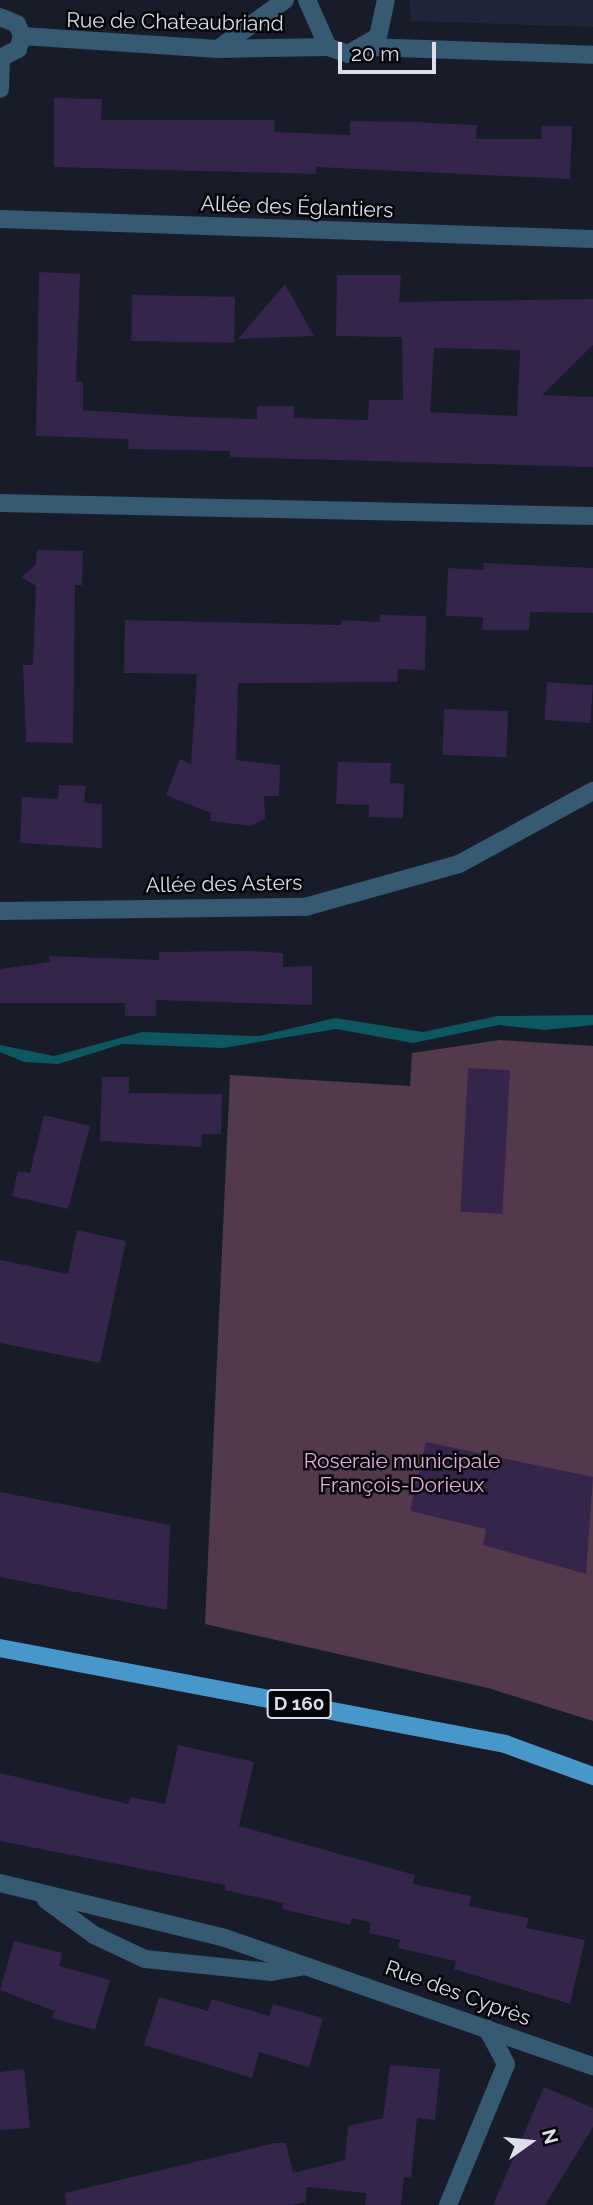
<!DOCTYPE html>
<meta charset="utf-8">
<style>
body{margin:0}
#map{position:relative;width:593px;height:2205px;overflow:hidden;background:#181b28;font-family:Raleway,sans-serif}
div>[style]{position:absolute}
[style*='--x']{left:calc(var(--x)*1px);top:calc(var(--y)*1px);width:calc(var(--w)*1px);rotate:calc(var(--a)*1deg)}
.built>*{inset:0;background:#202537}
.green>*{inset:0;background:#53394c}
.water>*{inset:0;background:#0d575f}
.building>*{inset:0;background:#36254a;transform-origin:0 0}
.minor>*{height:18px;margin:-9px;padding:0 9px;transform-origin:9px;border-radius:9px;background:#365a72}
.primary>*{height:18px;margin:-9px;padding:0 9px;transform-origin:9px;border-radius:9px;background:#4897ca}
span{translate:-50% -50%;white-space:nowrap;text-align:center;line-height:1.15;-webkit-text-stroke:5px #05060b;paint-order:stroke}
.shield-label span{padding:2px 5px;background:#05060b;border:2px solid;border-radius:5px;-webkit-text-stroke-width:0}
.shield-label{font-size:19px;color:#dcdfe8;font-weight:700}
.street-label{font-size:21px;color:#dcdfe8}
.park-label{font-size:21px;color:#eaa9d9}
.north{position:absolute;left:495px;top:2107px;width:70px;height:70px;-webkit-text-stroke:5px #05060b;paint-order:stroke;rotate:75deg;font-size:19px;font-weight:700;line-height:28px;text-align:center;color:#dcdfe8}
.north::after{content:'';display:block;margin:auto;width:24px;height:32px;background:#dcdfe8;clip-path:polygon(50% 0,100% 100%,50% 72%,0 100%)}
.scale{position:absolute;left:338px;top:42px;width:98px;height:32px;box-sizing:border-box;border:4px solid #dcdfe8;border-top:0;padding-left:9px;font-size:21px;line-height:24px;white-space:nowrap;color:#dcdfe8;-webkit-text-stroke:5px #05060b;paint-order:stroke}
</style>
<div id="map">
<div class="built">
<i style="clip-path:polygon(409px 0,593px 0,593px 27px,411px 21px)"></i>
</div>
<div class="green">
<i style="clip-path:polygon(500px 1040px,593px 1046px,593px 1721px,488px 1688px,205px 1624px,230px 1075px,410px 1086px,412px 1053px)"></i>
</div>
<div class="water">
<i style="clip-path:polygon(593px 1015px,593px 1025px,545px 1030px,499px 1025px,413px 1043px,336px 1029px,223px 1048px,122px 1044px,58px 1064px,24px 1062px,0 1052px,0 1045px,54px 1056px,142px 1032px,259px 1036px,335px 1018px,423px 1032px,497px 1016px)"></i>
</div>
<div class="building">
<i style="clip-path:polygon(54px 98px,102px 99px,101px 120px,275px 120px,274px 132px,350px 135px,350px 121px,413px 122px,477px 125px,476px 139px,542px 139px,541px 126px,572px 126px,570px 179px,316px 167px,316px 174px,54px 167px)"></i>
<i style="clip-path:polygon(evenodd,39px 272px,80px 274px,76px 382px,83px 382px,83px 410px,192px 417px,257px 419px,257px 406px,294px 406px,294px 418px,368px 420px,369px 400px,403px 400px,402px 337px,336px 336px,337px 275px,401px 275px,399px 302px,593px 299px,593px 345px,542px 395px,593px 397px,593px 467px,230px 457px,230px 451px,128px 449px,129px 439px,36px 436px,39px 272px,434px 348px,520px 350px,517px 416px,430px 412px,434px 348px)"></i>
<i style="clip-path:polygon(285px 284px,314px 336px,238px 339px)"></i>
<i style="left:132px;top:295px;width:103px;height:46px;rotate:1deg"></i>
<i style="clip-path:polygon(37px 550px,83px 551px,82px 585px,75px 585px,73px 743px,26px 742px,23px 665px,33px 665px,36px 586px,22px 577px,36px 564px)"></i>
<i style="clip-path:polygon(483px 563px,593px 568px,593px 613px,530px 612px,529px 630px,482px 630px,483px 617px,446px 616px,448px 568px,484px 570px)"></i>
<i style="clip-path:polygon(380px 615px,426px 616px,425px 670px,398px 669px,397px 682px,238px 683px,236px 760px,280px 765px,279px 796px,264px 796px,265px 818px,251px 826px,210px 821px,211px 813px,166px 795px,180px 759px,191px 764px,197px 674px,124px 673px,125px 620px,341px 625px,342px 620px,380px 622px)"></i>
<i style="left:547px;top:682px;width:46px;height:38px;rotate:4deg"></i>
<i style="left:444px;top:709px;width:64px;height:46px;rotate:2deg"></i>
<i style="clip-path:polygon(338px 762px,391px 763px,390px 783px,404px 784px,403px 818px,369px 817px,369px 805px,336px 804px)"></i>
<i style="clip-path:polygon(59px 785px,86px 786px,84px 803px,102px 804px,102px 848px,20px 843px,22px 797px,58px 799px)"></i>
<i style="clip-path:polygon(248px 951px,283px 953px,283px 967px,312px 966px,312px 1005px,156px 1000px,156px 1016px,125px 1016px,125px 1003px,0 1003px,0 969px,50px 962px,49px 956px,159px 960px,159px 952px)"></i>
<i style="left:468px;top:1068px;width:42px;height:144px;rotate:3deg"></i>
<i style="clip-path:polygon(102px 1077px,129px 1077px,129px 1093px,222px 1094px,221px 1134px,202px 1134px,201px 1147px,100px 1141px)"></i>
<i style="clip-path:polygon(44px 1115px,90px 1126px,68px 1209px,12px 1196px,18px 1171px,30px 1173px)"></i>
<i style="clip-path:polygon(77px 1230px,126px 1241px,100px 1363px,0 1343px,0 1260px,68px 1274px)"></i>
<i style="clip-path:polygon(426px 1442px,593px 1477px,586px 1574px,483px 1545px,486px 1529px,410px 1511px)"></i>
<i style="clip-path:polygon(0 1492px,170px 1525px,167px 1610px,0 1577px)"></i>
<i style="clip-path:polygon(178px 1745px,254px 1762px,239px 1826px,415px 1875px,413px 1884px,471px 1896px,469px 1906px,529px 1918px,526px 1928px,585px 1940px,570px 2004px,454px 1969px,456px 1961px,398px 1948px,400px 1940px,369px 1933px,370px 1922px,352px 1918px,350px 1925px,282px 1909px,283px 1903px,225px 1890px,225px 1885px,0 1841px,0 1773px,128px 1804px,130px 1797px,165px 1804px)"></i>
<i style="clip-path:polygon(14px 1941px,62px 1953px,59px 1966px,110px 1980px,95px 2030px,52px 2018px,54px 2011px,0 1990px)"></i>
<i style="clip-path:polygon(159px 1997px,208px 2011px,212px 1999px,269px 2016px,273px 2004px,323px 2018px,309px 2067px,259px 2052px,252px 2078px,144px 2045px)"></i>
<i style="clip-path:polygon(390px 2065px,440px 2069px,435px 2120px,417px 2118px,411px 2178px,404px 2177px,401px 2205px,365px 2205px,366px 2193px,307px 2187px,305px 2202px,291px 2205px,66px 2205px,65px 2193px,275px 2143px,286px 2143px,293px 2173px,345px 2160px,348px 2126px,383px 2118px)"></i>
<i style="clip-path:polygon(24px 2069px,30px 2128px,0 2130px,0 2072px)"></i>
<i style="clip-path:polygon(544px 2087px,593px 2108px,593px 2127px,545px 2205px,493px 2205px)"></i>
</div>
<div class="minor">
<i style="--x:307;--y:0;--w:51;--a:65.9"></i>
<i style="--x:0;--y:17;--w:18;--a:22"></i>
<i style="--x:17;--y:24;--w:13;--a:67"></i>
<i style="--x:22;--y:36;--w:14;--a:107"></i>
<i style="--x:18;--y:49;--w:20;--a:153"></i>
<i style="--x:22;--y:36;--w:196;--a:3.8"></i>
<i style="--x:218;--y:49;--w:110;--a:-1"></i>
<i style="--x:328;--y:47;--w:21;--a:19"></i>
<i style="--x:348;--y:54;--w:34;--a:-30"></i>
<i style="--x:378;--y:37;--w:38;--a:-78"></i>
<i style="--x:369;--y:47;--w:224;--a:2"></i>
<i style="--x:218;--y:49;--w:83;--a:-36.2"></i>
<i style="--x:0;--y:89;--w:30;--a:-88"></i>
<i style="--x:0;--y:219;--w:593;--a:1.93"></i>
<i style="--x:0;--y:503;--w:593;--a:1.26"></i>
<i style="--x:0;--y:911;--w:305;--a:-0.8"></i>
<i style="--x:305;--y:907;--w:160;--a:-15.6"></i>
<i style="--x:459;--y:864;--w:153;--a:-28.6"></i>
<i style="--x:0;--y:1883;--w:228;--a:13.7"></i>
<i style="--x:222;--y:1937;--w:393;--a:19.2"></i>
<i style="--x:46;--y:1900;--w:59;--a:36.1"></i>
<i style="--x:94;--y:1935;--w:56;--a:25.2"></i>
<i style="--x:145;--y:1959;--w:127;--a:5.9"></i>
<i style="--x:271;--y:1972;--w:34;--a:-10"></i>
<i style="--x:448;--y:2205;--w:152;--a:-67.6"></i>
<i style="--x:506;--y:2064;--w:40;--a:-118"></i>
</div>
<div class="primary">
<i style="--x:0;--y:1648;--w:514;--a:10.76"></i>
<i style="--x:505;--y:1744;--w:94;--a:20"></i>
</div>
<div class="shield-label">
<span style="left:299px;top:1704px">D 160</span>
</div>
<div class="street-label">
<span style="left:175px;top:22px;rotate:1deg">Rue de Chateaubriand</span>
<span style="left:297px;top:207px;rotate:2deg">Allée des Églantiers</span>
<span style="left:224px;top:884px;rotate:-1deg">Allée des Asters</span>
<span style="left:458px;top:1993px;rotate:20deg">Rue des Cyprès</span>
</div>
<div class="park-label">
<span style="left:402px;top:1473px">Roseraie municipale<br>François-Dorieux</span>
</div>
<div class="north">N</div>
<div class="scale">20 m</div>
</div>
